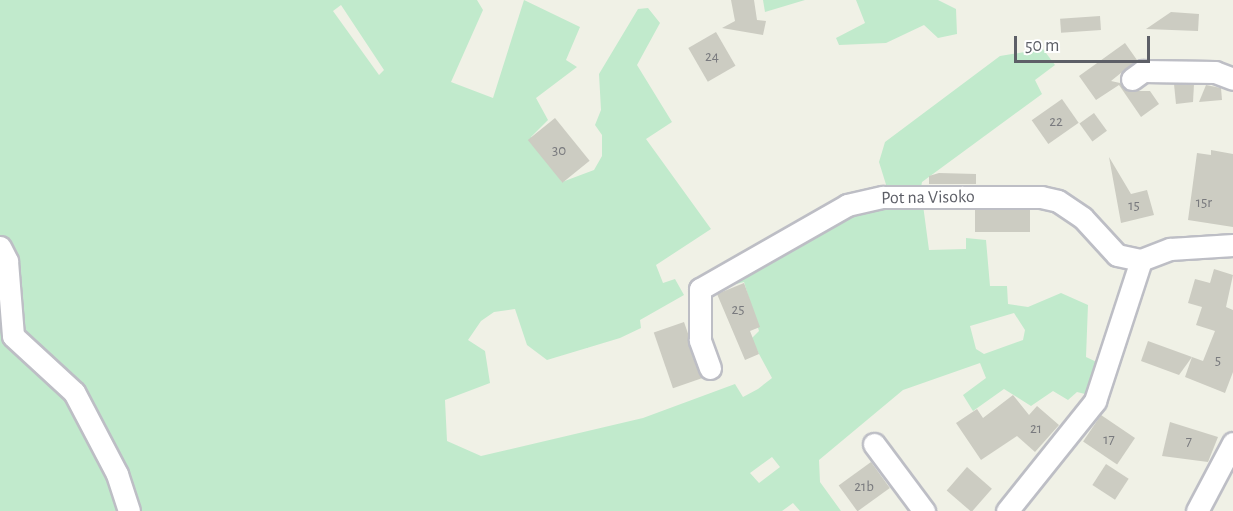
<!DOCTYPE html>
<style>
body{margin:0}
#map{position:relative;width:1233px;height:511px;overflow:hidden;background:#f0f1e6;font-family:"Alegreya Sans",sans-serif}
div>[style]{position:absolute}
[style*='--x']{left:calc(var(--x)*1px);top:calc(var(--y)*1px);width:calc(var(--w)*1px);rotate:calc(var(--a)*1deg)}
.green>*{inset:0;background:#c1eacc}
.building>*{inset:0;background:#ccccc2;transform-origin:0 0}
.roads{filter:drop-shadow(2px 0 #bdbec5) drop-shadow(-2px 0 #bdbec5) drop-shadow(0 2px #bdbec5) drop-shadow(0 -2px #bdbec5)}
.street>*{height:21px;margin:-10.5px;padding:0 10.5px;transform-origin:10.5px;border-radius:10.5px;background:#fff}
span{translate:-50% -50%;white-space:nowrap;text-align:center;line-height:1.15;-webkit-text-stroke:5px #fff;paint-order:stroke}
.number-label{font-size:15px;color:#797a7e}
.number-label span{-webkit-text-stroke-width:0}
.street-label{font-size:18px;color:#5d5f67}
.scale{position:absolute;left:1014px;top:36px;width:136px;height:27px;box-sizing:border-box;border:3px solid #5d5f67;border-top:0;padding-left:8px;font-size:18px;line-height:21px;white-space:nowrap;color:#5d5f67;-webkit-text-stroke:4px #fff;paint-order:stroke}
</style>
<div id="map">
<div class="green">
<i style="clip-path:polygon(evenodd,0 0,477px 0,483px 10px,451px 82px,493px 98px,524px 0,580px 27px,566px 60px,577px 67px,536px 98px,548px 120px,531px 137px,562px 182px,594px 170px,602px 156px,602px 135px,595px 125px,601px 110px,599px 74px,638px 9px,648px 8px,660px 23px,637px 65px,672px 122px,646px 139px,711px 229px,656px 265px,663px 283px,675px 279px,684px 295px,640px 320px,641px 328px,620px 338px,547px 360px,527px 345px,515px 309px,494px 312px,481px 321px,468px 340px,485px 351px,490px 383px,445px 400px,447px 441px,481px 456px,643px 418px,735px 384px,743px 397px,758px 389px,772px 378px,751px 339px,759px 331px,744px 282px,736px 284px,732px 276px,858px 207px,923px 205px,929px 250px,966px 249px,966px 238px,986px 240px,990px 286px,1007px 286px,1008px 304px,1028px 307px,1061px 293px,1088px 305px,1086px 357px,1103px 365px,1089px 395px,1077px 392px,1068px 400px,1053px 391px,1031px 406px,1004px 389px,973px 411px,963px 395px,986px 378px,980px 363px,903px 390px,819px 460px,820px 482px,841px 511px,800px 511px,793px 503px,782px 511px,0 511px,0 0,341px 5px,384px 70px,379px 75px,333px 11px,341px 5px,0 0,1014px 313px,1025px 330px,1023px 340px,984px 354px,976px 349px,970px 326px,1014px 313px,0 0,772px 457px,780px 467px,759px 483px,750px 473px,772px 457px)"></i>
<i style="clip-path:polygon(763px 0,805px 0,765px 12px)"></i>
<i style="clip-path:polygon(856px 0,938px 0,956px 9px,957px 34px,938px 38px,924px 25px,886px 43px,839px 45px,836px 38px,865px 23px)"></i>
<i style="clip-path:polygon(1043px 49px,1055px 65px,1035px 80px,1042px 94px,922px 182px,920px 193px,888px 191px,879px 162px,885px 142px,1000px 56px)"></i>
</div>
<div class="building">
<i style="clip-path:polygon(731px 0,754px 0,757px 20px,766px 21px,763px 35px,722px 28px,735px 21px)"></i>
<i style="clip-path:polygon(1171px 12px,1199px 14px,1198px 31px,1146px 29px)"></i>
<i style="left:1100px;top:16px;width:14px;height:40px;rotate:86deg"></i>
<i style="left:716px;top:32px;width:39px;height:32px;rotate:60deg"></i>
<i style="clip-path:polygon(1125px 43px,1137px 60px,1111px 81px,1120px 83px,1127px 91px,1150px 91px,1159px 104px,1141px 117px,1119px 85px,1096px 100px,1079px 76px)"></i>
<i style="clip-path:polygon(1174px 84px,1194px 84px,1193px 102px,1176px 104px)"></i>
<i style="clip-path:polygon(1206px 85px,1221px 88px,1222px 100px,1199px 102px)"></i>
<i style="left:1062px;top:99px;width:29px;height:37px;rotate:55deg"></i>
<i style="left:1094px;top:113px;width:22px;height:18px;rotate:54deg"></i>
<i style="left:555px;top:118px;width:55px;height:35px;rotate:51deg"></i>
<i style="clip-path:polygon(1211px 150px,1233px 154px,1233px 227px,1188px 220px,1197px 153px,1211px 155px)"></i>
<i style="clip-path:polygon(1109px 157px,1131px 194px,1147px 190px,1154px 215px,1121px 223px)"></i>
<i style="clip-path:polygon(939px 173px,976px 174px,976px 184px,929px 184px,929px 176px)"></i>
<i style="left:975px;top:210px;width:55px;height:22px"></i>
<i style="clip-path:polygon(1214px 269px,1233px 275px,1226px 307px,1233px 310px,1233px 372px,1225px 393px,1185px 377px,1192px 357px,1203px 361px,1215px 331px,1196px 325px,1202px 307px,1188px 303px,1195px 279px,1210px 283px)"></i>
<i style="clip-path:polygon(744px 283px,760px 327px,750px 331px,759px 354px,745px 360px,717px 294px)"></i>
<i style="left:684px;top:322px;width:59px;height:32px;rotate:71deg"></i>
<i style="clip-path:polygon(1148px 341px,1192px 357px,1179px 375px,1141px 361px)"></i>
<i style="clip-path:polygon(1013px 395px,1029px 415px,1037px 406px,1059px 425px,1035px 452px,1017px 436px,981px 460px,956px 423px,977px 409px,983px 418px)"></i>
<i style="left:1101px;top:415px;width:41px;height:32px;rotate:34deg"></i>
<i style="clip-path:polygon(1170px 422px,1218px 437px,1208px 462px,1162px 456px)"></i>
<i style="left:871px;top:462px;width:32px;height:40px;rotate:54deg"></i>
<i style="left:1106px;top:464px;width:27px;height:25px;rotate:33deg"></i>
<i style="left:967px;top:467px;width:33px;height:31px;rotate:41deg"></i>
</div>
<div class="roads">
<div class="street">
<i style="--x:1132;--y:79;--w:14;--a:-36"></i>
<i style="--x:1143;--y:71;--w:72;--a:0.8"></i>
<i style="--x:1215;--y:72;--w:19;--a:21"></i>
<i style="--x:0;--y:247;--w:16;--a:63"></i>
<i style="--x:7;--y:261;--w:75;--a:85.4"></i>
<i style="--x:13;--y:336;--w:83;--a:42.6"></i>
<i style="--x:74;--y:392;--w:93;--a:62.3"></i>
<i style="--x:117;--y:474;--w:39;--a:72"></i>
<i style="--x:710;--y:368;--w:30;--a:-110"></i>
<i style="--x:700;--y:340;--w:51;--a:-90"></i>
<i style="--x:700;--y:289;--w:169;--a:-29.7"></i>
<i style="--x:847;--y:205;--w:37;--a:-13"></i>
<i style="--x:883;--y:197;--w:158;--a:0"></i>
<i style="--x:1041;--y:197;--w:17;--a:13"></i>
<i style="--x:1058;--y:201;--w:30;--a:34"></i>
<i style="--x:1083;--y:218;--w:50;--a:47.4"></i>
<i style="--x:1117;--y:255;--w:25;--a:12"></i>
<i style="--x:1141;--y:260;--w:31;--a:-21"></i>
<i style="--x:1170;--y:249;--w:63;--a:-3.6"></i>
<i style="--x:874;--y:444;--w:84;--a:53.3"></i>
<i style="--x:1007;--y:511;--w:141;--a:-51.3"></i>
<i style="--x:1095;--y:401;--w:148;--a:-71.9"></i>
<i style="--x:1197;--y:511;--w:77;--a:-62.1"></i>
</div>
</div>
<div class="number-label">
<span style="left:712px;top:57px">24</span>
<span style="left:1056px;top:122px">22</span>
<span style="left:559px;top:151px">30</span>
<span style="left:1204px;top:203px">15r</span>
<span style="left:1134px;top:206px">15</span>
<span style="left:738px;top:310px">25</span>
<span style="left:1218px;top:361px">5</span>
<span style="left:1036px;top:429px">21</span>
<span style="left:1109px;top:440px">17</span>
<span style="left:1189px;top:442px">7</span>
<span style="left:864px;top:487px">21b</span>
</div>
<div class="street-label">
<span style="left:928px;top:198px;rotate:-1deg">Pot na Visoko</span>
</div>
<div class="scale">50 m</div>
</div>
